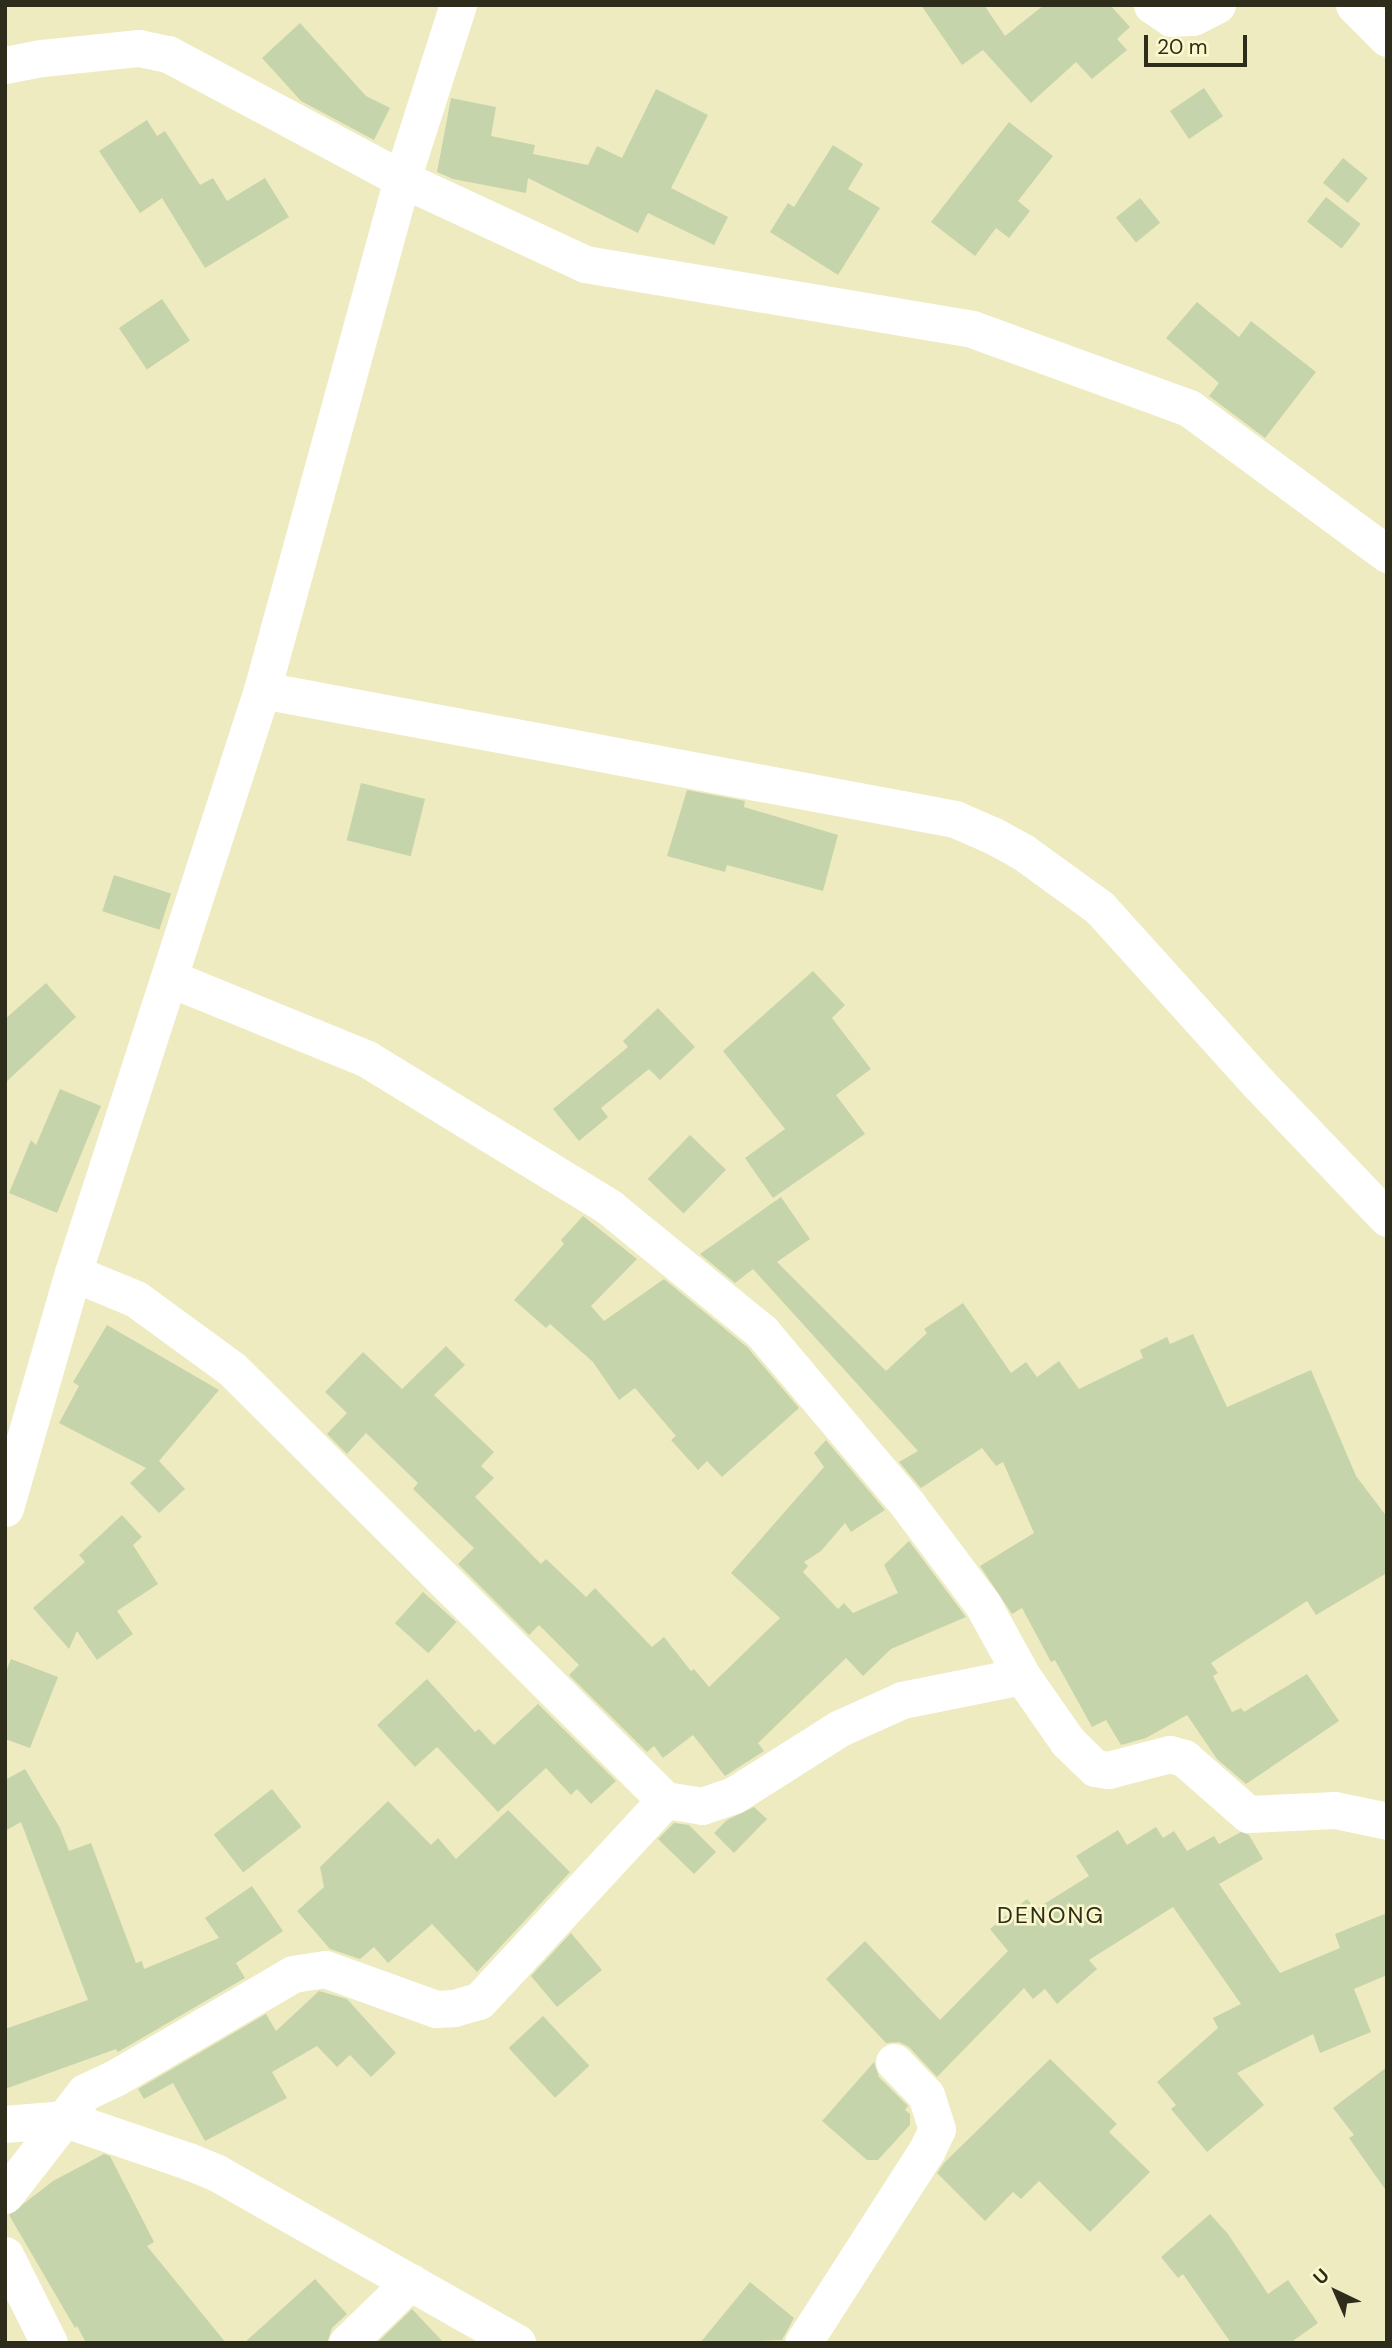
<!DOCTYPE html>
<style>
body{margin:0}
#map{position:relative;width:1392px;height:2348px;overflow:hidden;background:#efebc0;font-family:"DM Sans",sans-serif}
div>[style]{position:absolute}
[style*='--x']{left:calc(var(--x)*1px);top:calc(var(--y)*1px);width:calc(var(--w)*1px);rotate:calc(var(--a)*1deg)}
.building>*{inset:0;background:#c6d4ab;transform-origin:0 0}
.minor>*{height:37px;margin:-18.5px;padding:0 18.5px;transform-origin:18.5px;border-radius:18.5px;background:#fff}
span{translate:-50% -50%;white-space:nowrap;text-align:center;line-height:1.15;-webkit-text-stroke:5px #fcf8cd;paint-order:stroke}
.quarter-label{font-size:23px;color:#2e2c1b;letter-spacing:2px}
.frame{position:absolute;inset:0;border:7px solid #2e2c1b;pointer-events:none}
.north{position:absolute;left:1301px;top:2257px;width:70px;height:70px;-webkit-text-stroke:5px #fcf8cd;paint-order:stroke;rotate:316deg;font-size:19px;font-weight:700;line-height:28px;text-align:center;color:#2e2c1b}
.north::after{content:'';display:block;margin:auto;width:24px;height:32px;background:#2e2c1b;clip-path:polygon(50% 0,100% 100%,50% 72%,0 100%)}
.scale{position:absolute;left:1144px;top:35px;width:103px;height:32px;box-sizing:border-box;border:4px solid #2e2c1b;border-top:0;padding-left:9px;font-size:21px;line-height:24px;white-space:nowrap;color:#2e2c1b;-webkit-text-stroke:5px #fcf8cd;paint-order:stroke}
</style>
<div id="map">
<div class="building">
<i style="clip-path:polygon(921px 5px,984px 5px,1005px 36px,1044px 5px,1110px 5px,1130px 27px,1117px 39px,1127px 50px,1092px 79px,1076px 62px,1031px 103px,983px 50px,962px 65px)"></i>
<i style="clip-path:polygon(300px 23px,366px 96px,390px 108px,374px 140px,301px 101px,262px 58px)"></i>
<i style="left:1204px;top:88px;width:34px;height:41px;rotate:56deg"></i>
<i style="clip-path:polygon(656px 89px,708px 115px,671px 188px,728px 217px,714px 245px,648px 213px,638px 233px,528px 178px,526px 193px,453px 179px,437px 172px,451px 98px,496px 107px,491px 136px,535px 145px,533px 154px,588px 165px,597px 146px,622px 158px)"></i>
<i style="clip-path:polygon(147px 120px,157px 136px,165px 131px,200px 185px,213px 178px,227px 201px,265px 178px,289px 217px,205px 268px,162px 198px,140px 213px,99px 151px)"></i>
<i style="clip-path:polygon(1009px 122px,1053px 156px,1018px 201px,1030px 211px,1009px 238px,996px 228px,975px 256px,931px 222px)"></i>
<i style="clip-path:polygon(833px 145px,863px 164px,848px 189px,880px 208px,838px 275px,770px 232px,788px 203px,794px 207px)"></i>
<i style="left:1343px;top:158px;width:32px;height:32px;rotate:39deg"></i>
<i style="left:1326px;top:197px;width:44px;height:31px;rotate:38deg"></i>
<i style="left:1140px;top:198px;width:32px;height:31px;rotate:51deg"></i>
<i style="left:162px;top:299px;width:50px;height:52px;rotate:56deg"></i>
<i style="clip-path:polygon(1197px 302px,1239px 337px,1251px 321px,1316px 372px,1265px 438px,1209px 396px,1219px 383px,1166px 338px)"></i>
<i style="left:361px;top:783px;width:66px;height:59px;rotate:14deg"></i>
<i style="clip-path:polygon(687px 790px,745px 801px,744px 807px,838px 835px,823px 891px,727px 865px,725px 872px,667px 856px)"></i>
<i style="left:114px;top:875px;width:60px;height:38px;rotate:18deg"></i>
<i style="clip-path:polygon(813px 971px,845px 1005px,832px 1018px,871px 1069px,836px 1095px,865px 1134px,773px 1198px,745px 1158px,785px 1129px,723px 1051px)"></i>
<i style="clip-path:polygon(46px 983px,76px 1017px,5px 1083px,5px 1019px)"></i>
<i style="clip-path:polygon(658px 1008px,695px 1047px,660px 1080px,649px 1069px,601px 1108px,608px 1117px,579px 1141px,553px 1109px,628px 1047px,623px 1041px)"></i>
<i style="clip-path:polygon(60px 1089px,101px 1106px,57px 1213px,9px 1193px,31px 1140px,36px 1145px)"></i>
<i style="left:690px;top:1135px;width:50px;height:61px;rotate:44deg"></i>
<i style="clip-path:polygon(781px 1197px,810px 1239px,777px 1262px,886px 1371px,927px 1333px,924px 1329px,963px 1303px,1011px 1373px,1026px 1362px,1037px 1377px,1059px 1361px,1079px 1389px,1143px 1358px,1140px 1350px,1167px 1337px,1170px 1344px,1193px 1334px,1227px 1407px,1311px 1370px,1356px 1476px,1387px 1517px,1387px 1573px,1316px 1615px,1307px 1601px,1211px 1663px,1218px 1673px,1213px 1676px,1232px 1712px,1241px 1708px,1244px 1712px,1307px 1674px,1339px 1721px,1246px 1784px,1217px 1759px,1187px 1715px,1146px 1738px,1121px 1745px,1106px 1720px,1092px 1727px,1055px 1660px,1051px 1662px,1022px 1608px,1012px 1614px,980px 1566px,1034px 1533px,1003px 1462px,996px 1466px,982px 1448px,921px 1488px,899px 1462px,918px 1451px,753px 1269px,735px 1283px,700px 1254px)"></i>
<i style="clip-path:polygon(583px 1216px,637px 1259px,591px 1306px,604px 1321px,664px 1279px,747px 1347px,799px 1408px,722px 1477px,707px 1461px,698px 1470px,671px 1440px,676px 1436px,635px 1388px,619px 1400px,593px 1362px,550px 1324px,546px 1328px,514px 1300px,564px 1244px,561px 1240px)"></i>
<i style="clip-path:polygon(107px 1325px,219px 1390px,159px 1461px,185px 1489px,159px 1513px,130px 1483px,146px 1468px,59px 1423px,79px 1386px,73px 1382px)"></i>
<i style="clip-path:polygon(446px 1346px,465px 1365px,434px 1395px,494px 1452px,481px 1466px,494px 1478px,475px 1497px,541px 1564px,546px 1559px,586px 1597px,595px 1588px,652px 1647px,664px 1637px,691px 1671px,694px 1669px,709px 1687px,780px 1618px,731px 1573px,824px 1467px,814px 1453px,826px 1440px,885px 1510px,851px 1532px,845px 1523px,821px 1551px,804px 1562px,808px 1566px,803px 1572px,838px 1609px,844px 1603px,853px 1613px,898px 1593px,884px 1565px,909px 1541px,966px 1617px,891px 1649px,863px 1676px,846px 1658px,758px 1743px,764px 1751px,725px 1776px,693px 1735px,663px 1758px,654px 1746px,647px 1752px,569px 1675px,579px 1665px,539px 1625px,529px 1635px,458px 1564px,474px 1548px,413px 1489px,418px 1483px,366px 1433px,347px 1454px,327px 1434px,347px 1413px,325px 1392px,363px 1352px,402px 1389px)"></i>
<i style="clip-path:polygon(122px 1515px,142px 1537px,133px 1545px,158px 1584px,117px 1611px,133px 1634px,97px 1660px,77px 1631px,69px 1649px,33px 1608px,85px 1562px,79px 1555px)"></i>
<i style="left:423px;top:1592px;width:45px;height:42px;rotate:42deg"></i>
<i style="clip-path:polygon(11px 1659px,58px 1677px,30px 1748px,5px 1739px,5px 1674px)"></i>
<i style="clip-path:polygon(427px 1679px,475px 1732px,479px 1729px,494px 1745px,538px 1704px,616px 1781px,591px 1804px,577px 1789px,571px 1795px,546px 1768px,498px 1812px,437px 1747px,415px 1767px,377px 1725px)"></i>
<i style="clip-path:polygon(25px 1769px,60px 1828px,69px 1851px,91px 1843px,136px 1963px,142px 1961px,144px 1969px,219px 1938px,205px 1918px,252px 1886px,283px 1931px,236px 1963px,245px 1978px,118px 2052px,116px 2049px,5px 2089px,5px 2029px,88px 2000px,21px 1822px,5px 1831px,5px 1780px)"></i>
<i style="left:272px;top:1789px;width:48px;height:74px;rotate:52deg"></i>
<i style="clip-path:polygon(388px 1801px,431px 1845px,438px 1838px,456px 1859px,508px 1810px,570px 1872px,477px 1972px,432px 1924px,388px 1963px,374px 1947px,360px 1959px,330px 1949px,297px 1911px,324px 1887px,320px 1867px)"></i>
<i style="clip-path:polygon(754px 1807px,767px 1819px,734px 1853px,714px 1833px,727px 1820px)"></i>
<i style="clip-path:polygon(674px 1823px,689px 1825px,716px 1852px,694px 1874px,658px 1839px)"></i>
<i style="clip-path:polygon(1156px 1827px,1163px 1838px,1174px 1831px,1187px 1851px,1214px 1836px,1219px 1844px,1241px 1832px,1249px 1835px,1263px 1859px,1219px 1884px,1280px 1973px,1340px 1948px,1335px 1934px,1387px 1913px,1387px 1975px,1354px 1989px,1371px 2032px,1320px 2053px,1313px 2034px,1237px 2073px,1264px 2105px,1207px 2152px,1171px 2109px,1176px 2105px,1157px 2082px,1218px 2028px,1213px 2018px,1241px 2004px,1173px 1907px,1089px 1960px,1097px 1969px,1057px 2004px,1045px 1989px,1033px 1999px,1024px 1988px,937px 2077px,909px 2047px,899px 2042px,886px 2043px,826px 1979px,865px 1941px,940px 2020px,1008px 1951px,990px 1929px,1027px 1899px,1036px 1909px,1089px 1876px,1076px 1856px,1118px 1830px,1127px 1845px)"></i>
<i style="clip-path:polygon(571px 1933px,602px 1970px,557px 2007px,531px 1976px)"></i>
<i style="clip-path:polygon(319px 1991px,347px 1999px,396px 2053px,371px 2077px,350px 2055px,337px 2067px,317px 2046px,272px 2072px,287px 2098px,205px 2141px,173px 2083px,144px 2099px,138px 2089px,266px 2014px,276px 2031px)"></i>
<i style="left:543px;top:2016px;width:68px;height:47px;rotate:47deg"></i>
<i style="clip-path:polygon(1050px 2059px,1117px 2124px,1109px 2132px,1150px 2172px,1090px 2232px,1039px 2181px,1021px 2199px,1013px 2192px,985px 2221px,937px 2173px,944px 2163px)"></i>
<i style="clip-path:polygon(874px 2062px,879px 2077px,908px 2106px,905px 2110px,910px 2114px,910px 2125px,878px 2160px,867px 2160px,822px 2121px)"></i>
<i style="clip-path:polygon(1387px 2067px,1387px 2192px,1349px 2138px,1354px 2135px,1333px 2108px)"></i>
<i style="clip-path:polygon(104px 2154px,110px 2156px,154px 2242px,147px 2246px,226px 2343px,86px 2343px,77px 2326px,75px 2328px,9px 2215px,53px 2181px)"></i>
<i style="clip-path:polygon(1210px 2214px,1228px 2234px,1268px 2294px,1288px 2280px,1318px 2323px,1290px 2343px,1231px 2343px,1183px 2274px,1178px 2278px,1161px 2257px)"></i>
<i style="clip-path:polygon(315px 2279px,347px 2314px,332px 2328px,327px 2343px,244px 2343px)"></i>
<i style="clip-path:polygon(750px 2282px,794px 2318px,782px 2340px,700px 2343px)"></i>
<i style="clip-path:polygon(412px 2309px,444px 2343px,377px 2343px)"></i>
</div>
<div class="minor">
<i style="--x:1152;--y:5;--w:23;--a:34"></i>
<i style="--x:1171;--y:18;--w:22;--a:-3"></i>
<i style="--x:1193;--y:17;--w:27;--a:-27"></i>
<i style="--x:1354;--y:5;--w:47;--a:45"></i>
<i style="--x:5;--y:65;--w:38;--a:-11"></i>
<i style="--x:42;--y:58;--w:98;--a:-5.9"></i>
<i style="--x:139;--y:48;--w:30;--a:12"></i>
<i style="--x:168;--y:54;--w:265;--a:28.1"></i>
<i style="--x:402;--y:179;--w:202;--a:24.9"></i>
<i style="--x:585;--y:264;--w:392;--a:9.5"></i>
<i style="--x:972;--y:329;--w:231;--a:20"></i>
<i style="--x:1189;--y:408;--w:246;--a:36.4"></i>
<i style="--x:262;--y:690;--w:705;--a:10.54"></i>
<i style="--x:955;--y:819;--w:43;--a:23.6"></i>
<i style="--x:994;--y:836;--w:33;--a:29"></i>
<i style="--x:1023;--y:852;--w:95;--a:36"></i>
<i style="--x:1100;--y:908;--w:237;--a:47.9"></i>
<i style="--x:1259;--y:1084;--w:185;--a:46.3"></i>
<i style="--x:169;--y:978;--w:214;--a:22.2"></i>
<i style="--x:367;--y:1059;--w:284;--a:31.4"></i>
<i style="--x:609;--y:1207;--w:198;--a:39.2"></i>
<i style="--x:762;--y:1332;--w:226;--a:49.8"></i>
<i style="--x:908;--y:1505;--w:125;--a:53.1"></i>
<i style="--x:983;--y:1605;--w:81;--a:61.2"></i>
<i style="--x:1022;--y:1676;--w:80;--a:55.1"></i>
<i style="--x:1068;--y:1742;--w:37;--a:44"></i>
<i style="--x:1095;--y:1768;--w:13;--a:9"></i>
<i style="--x:1108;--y:1770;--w:64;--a:-14.5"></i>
<i style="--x:1170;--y:1754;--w:15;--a:16"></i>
<i style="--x:1184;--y:1758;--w:85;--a:41.2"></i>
<i style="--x:1248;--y:1814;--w:87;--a:-2.6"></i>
<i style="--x:1335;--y:1810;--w:53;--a:11.9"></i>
<i style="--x:73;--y:1273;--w:68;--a:22.4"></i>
<i style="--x:136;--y:1299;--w:119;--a:36.1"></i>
<i style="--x:232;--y:1369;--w:611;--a:44.87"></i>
<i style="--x:665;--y:1800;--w:37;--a:9"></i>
<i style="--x:702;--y:1806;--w:34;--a:-19"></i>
<i style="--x:734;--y:1795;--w:125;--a:-32.3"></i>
<i style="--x:840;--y:1728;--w:68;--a:-24.3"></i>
<i style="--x:902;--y:1700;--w:122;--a:-11.3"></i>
<i style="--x:5;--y:1508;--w:245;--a:-73.9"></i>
<i style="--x:73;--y:1273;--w:613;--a:-72.04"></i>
<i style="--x:262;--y:690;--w:530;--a:-74.68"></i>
<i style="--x:402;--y:179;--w:183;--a:-72.2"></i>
<i style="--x:5;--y:2124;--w:60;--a:-4.8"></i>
<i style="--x:65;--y:2119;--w:130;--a:18.9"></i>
<i style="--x:188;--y:2161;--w:31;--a:22"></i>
<i style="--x:217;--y:2173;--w:345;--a:29.5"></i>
<i style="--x:5;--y:2195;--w:130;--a:-52.2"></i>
<i style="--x:85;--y:2092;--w:33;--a:-25"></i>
<i style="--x:115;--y:2078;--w:206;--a:-30.3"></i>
<i style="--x:293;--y:1974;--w:32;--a:-9"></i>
<i style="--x:325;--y:1969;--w:118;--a:19.8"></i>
<i style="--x:436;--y:2009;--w:18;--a:-3"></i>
<i style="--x:454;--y:2008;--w:26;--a:-16"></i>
<i style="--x:479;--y:2001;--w:274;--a:-47.2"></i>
<i style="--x:5;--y:2255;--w:98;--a:63.4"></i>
<i style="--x:347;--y:2343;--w:88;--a:-44.1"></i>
<i style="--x:803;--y:2343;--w:229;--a:-57.3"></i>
<i style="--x:927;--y:2150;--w:23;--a:-65"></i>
<i style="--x:937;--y:2129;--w:36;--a:-108"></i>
<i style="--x:926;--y:2095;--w:46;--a:-134.1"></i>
</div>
<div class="quarter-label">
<span style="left:1051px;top:1915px">DENONG</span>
</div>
<div class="frame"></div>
<div class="north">U</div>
<div class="scale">20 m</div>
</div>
